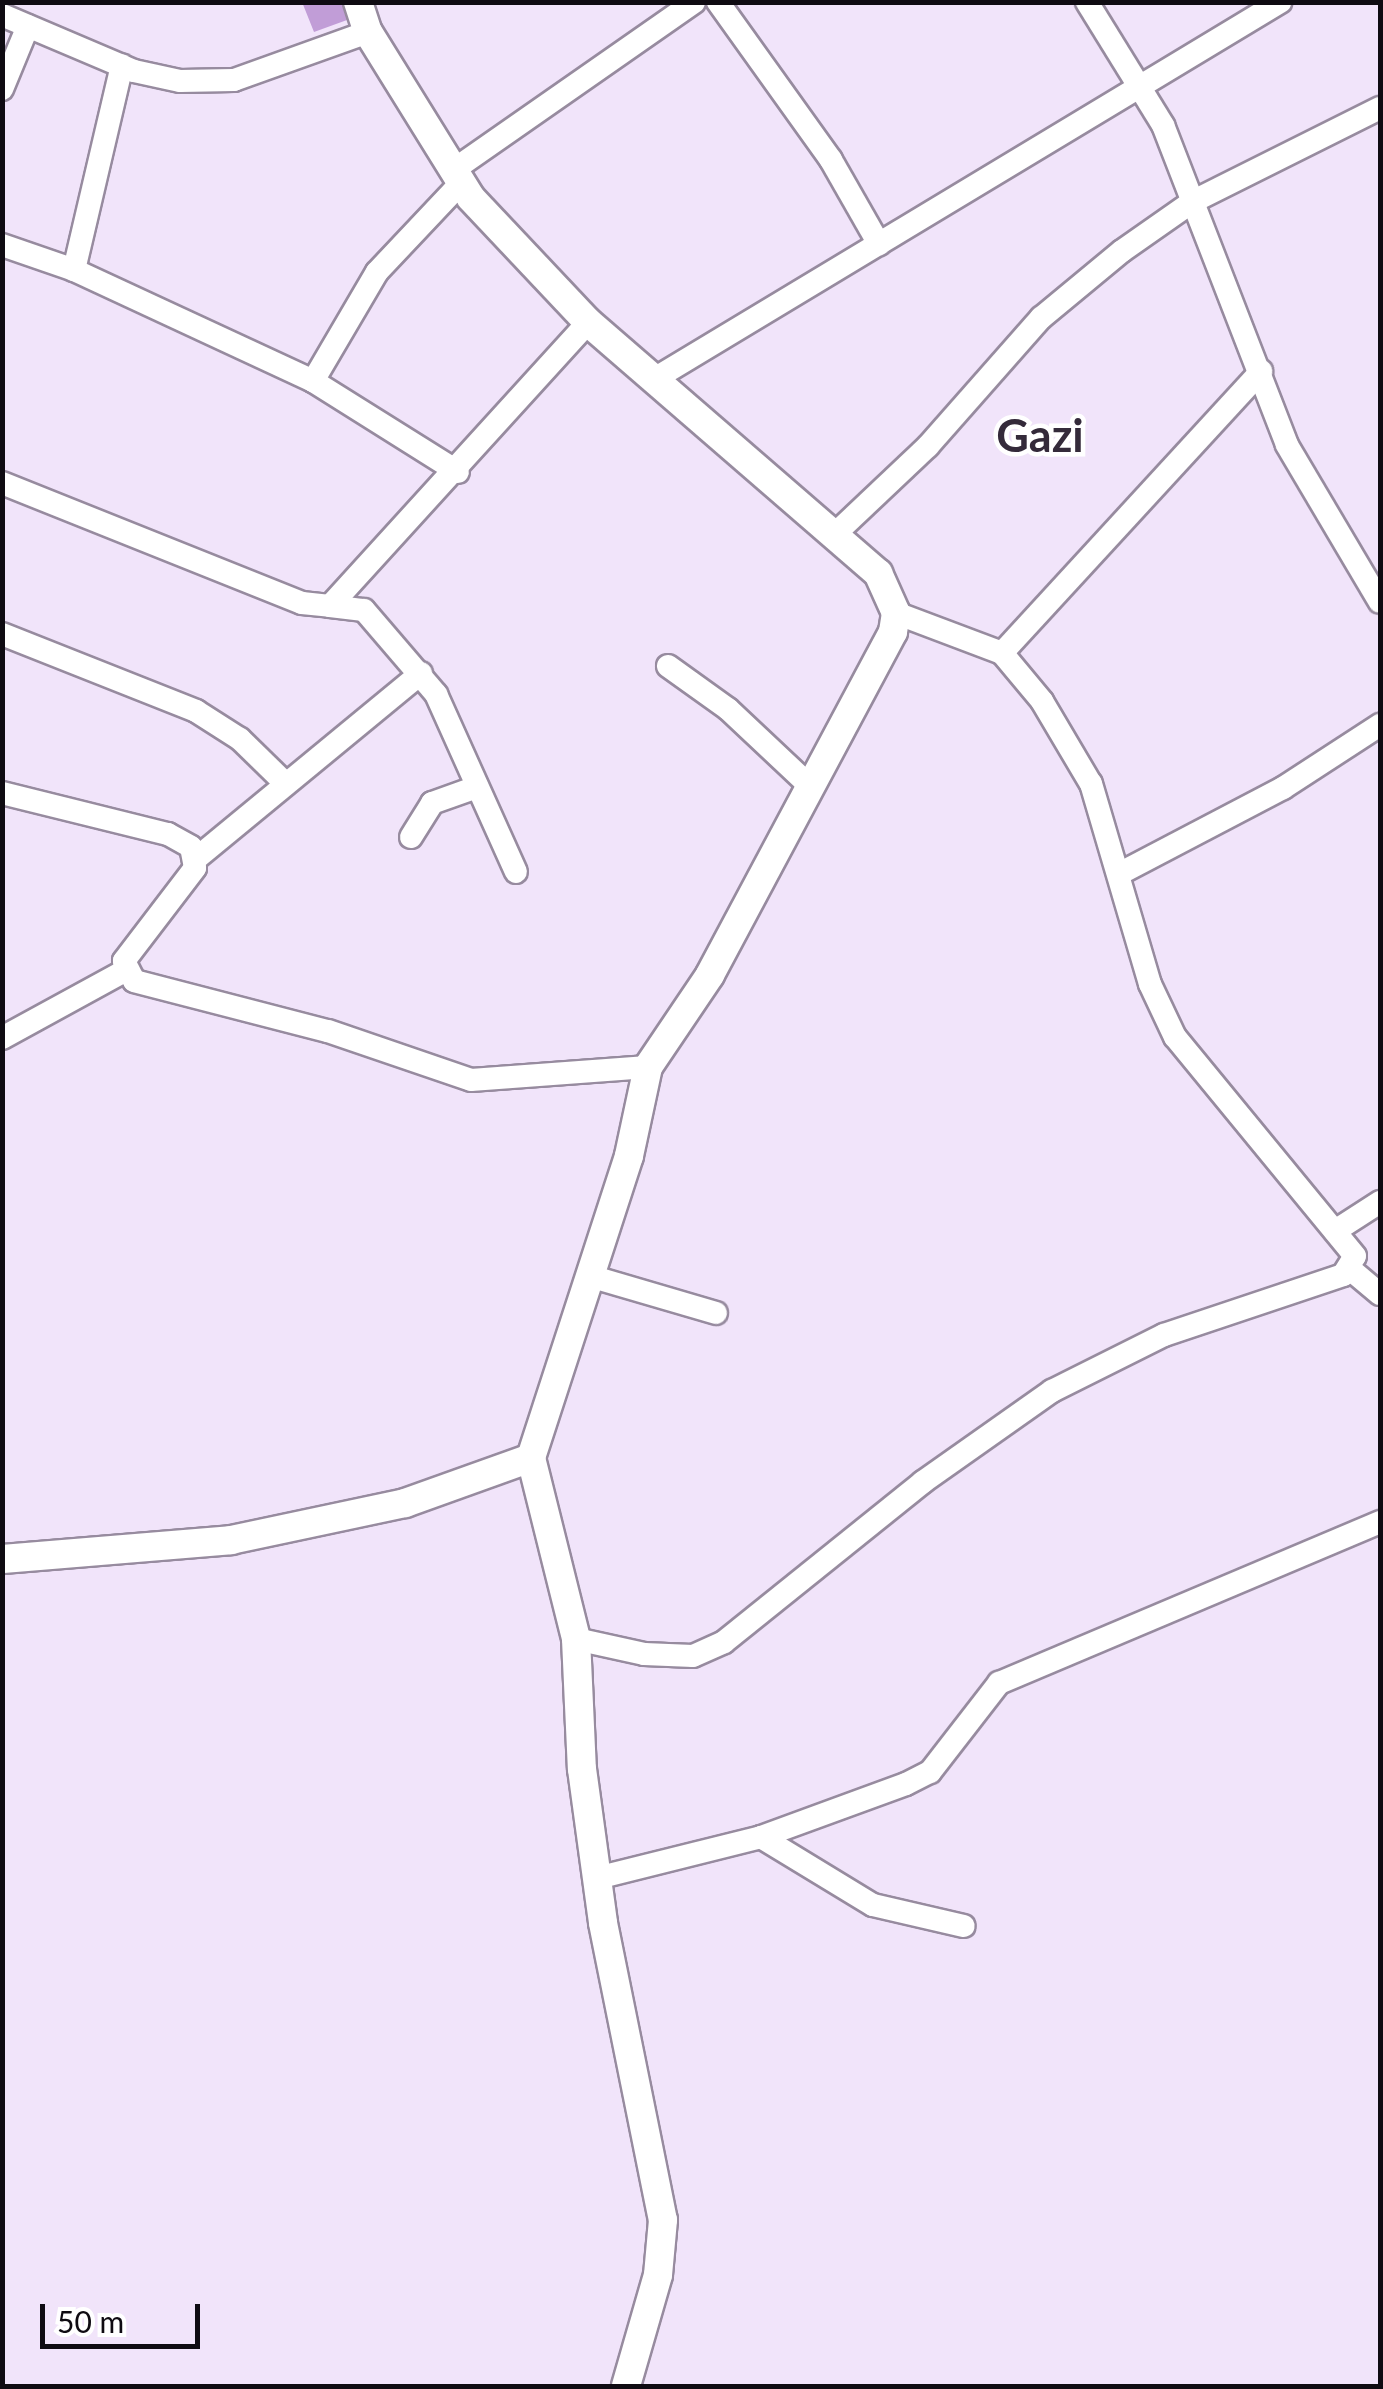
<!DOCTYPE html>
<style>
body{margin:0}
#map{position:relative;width:1383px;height:2389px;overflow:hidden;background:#f1e4fa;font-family:Lato,sans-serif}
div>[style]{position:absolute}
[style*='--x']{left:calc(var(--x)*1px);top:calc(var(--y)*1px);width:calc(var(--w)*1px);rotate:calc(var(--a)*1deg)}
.building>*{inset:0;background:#c19dd7}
.roads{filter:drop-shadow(2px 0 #978b9f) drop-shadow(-2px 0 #978b9f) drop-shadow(0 2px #978b9f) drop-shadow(0 -2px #978b9f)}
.minor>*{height:22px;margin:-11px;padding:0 11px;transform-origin:11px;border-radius:11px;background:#fff}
.tertiary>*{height:28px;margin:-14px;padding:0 14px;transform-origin:14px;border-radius:14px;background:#fff}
span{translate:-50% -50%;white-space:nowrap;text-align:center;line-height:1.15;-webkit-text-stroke:9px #fff;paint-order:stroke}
.district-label{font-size:45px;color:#342a3a;font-weight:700}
.frame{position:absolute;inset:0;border:5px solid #0f0b12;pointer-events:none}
.scale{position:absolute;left:40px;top:2304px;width:160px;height:45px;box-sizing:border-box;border:5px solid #0f0b12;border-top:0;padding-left:12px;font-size:30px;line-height:35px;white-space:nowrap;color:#0f0b12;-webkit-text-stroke:8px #fff;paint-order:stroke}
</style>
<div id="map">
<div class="building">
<i style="clip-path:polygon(302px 2px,353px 2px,358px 16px,314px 32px)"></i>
</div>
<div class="roads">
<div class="minor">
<i style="--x:718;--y:2;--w:194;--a:54.4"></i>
<i style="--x:831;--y:160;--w:97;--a:60.3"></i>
<i style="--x:1087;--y:2;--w:145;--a:58.3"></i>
<i style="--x:1163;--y:125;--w:343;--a:68.8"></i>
<i style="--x:1287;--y:445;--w:182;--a:59.4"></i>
<i style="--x:2;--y:15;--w:143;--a:23"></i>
<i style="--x:134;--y:71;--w:47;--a:12.3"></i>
<i style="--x:180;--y:81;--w:54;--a:-1.1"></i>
<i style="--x:234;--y:80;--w:142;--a:-19.7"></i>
<i style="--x:2;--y:89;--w:68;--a:-67.6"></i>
<i style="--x:452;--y:171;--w:295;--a:-34.9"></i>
<i style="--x:2;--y:245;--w:76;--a:19.1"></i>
<i style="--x:74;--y:270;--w:264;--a:24.9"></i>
<i style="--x:313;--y:381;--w:171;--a:32.1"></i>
<i style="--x:74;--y:270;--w:210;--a:-76.8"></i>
<i style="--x:656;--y:378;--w:729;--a:-31.07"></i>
<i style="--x:313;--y:381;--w:126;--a:-59.6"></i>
<i style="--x:377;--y:272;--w:121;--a:-46.7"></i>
<i style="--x:2;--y:483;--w:323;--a:21.8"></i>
<i style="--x:302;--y:603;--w:28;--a:6"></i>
<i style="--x:330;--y:606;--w:384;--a:-47.7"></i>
<i style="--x:834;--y:535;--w:129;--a:-43.4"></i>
<i style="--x:928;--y:446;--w:171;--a:-48.6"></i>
<i style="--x:1041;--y:318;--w:105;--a:-39.6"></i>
<i style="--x:1122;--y:251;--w:85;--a:-35"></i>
<i style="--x:1192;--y:202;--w:210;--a:-26.6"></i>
<i style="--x:330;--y:606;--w:34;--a:7"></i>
<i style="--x:364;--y:610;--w:111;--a:49.4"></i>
<i style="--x:436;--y:694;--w:195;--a:65.8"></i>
<i style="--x:2;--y:634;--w:209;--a:21.6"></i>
<i style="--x:196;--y:711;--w:52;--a:32.5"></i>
<i style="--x:240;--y:739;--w:64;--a:44.4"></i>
<i style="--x:1002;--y:653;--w:383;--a:-47.4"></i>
<i style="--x:668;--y:666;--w:74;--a:35.6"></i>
<i style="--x:728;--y:709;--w:112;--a:43.2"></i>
<i style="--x:2;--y:793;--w:171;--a:13.9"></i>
<i style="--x:168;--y:834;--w:26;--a:29"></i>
<i style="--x:191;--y:847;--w:21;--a:79"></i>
<i style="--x:195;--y:868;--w:117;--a:127.4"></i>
<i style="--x:124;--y:961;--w:22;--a:63"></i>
<i style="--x:134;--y:981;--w:200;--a:14.5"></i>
<i style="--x:328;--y:1031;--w:151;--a:18.9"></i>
<i style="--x:471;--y:1080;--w:177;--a:-4.2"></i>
<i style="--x:411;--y:837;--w:40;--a:-58"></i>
<i style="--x:432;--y:803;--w:48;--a:-19.6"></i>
<i style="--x:198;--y:857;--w:289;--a:-39.5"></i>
<i style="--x:1119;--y:874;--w:185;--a:-27.7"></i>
<i style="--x:1283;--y:788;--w:116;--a:-33"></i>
<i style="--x:2;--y:1038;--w:141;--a:-28.7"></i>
<i style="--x:1335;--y:1231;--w:54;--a:-32.8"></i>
<i style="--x:1350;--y:1269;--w:39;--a:40"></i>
<i style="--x:593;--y:1277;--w:128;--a:16.3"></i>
<i style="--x:576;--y:1639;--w:70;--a:12.4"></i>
<i style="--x:644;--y:1654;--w:49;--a:2.3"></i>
<i style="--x:693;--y:1656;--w:34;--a:-24"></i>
<i style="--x:724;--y:1642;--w:255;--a:-38.8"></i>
<i style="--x:923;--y:1482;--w:158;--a:-35.2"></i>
<i style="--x:1052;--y:1391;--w:125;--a:-26.6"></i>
<i style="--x:1164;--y:1335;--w:189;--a:-18.5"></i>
<i style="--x:1343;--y:1275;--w:22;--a:-58"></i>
<i style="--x:1355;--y:1256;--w:283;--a:-129.4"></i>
<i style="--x:1175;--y:1037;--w:59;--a:-115.3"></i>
<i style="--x:1150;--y:984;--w:209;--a:-106.4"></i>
<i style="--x:1091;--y:784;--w:96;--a:-120.6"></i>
<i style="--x:1042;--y:701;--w:62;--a:-129.8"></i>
<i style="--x:1002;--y:653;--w:113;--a:-159.3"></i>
<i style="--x:761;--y:1837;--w:131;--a:31.3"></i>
<i style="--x:873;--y:1905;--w:93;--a:13"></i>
<i style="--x:597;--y:1878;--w:169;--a:-14"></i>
<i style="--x:761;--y:1837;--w:154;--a:-20.1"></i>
<i style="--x:906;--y:1784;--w:27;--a:-27"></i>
<i style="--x:930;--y:1772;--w:113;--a:-52.2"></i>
<i style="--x:999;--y:1683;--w:414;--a:-22.9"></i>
</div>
<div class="tertiary">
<i style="--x:358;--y:2;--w:32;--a:72"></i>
<i style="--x:368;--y:32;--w:195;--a:58.2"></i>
<i style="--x:471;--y:198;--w:170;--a:46.7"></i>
<i style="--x:588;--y:322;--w:384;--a:40.9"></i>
<i style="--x:878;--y:573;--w:44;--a:65.8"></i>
<i style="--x:896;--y:613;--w:19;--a:99"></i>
<i style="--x:893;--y:632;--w:389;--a:118.1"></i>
<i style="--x:710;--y:975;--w:111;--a:124"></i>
<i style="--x:648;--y:1067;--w:91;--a:102.1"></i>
<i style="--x:629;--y:1156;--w:318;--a:108"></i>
<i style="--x:531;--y:1458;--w:187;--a:76"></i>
<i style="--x:576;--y:1639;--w:130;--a:87.4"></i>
<i style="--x:582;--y:1769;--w:155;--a:82.2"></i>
<i style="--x:603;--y:1923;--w:303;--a:78.6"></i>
<i style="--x:663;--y:2220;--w:55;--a:95.2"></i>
<i style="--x:658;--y:2275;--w:116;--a:106.1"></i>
<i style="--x:2;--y:1559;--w:230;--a:-4.7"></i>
<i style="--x:231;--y:1540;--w:178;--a:-12"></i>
<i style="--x:405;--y:1503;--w:134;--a:-19.7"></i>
</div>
</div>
<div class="district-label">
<span style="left:1040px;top:436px">Gazi</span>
</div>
<div class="frame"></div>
<div class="scale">50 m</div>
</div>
